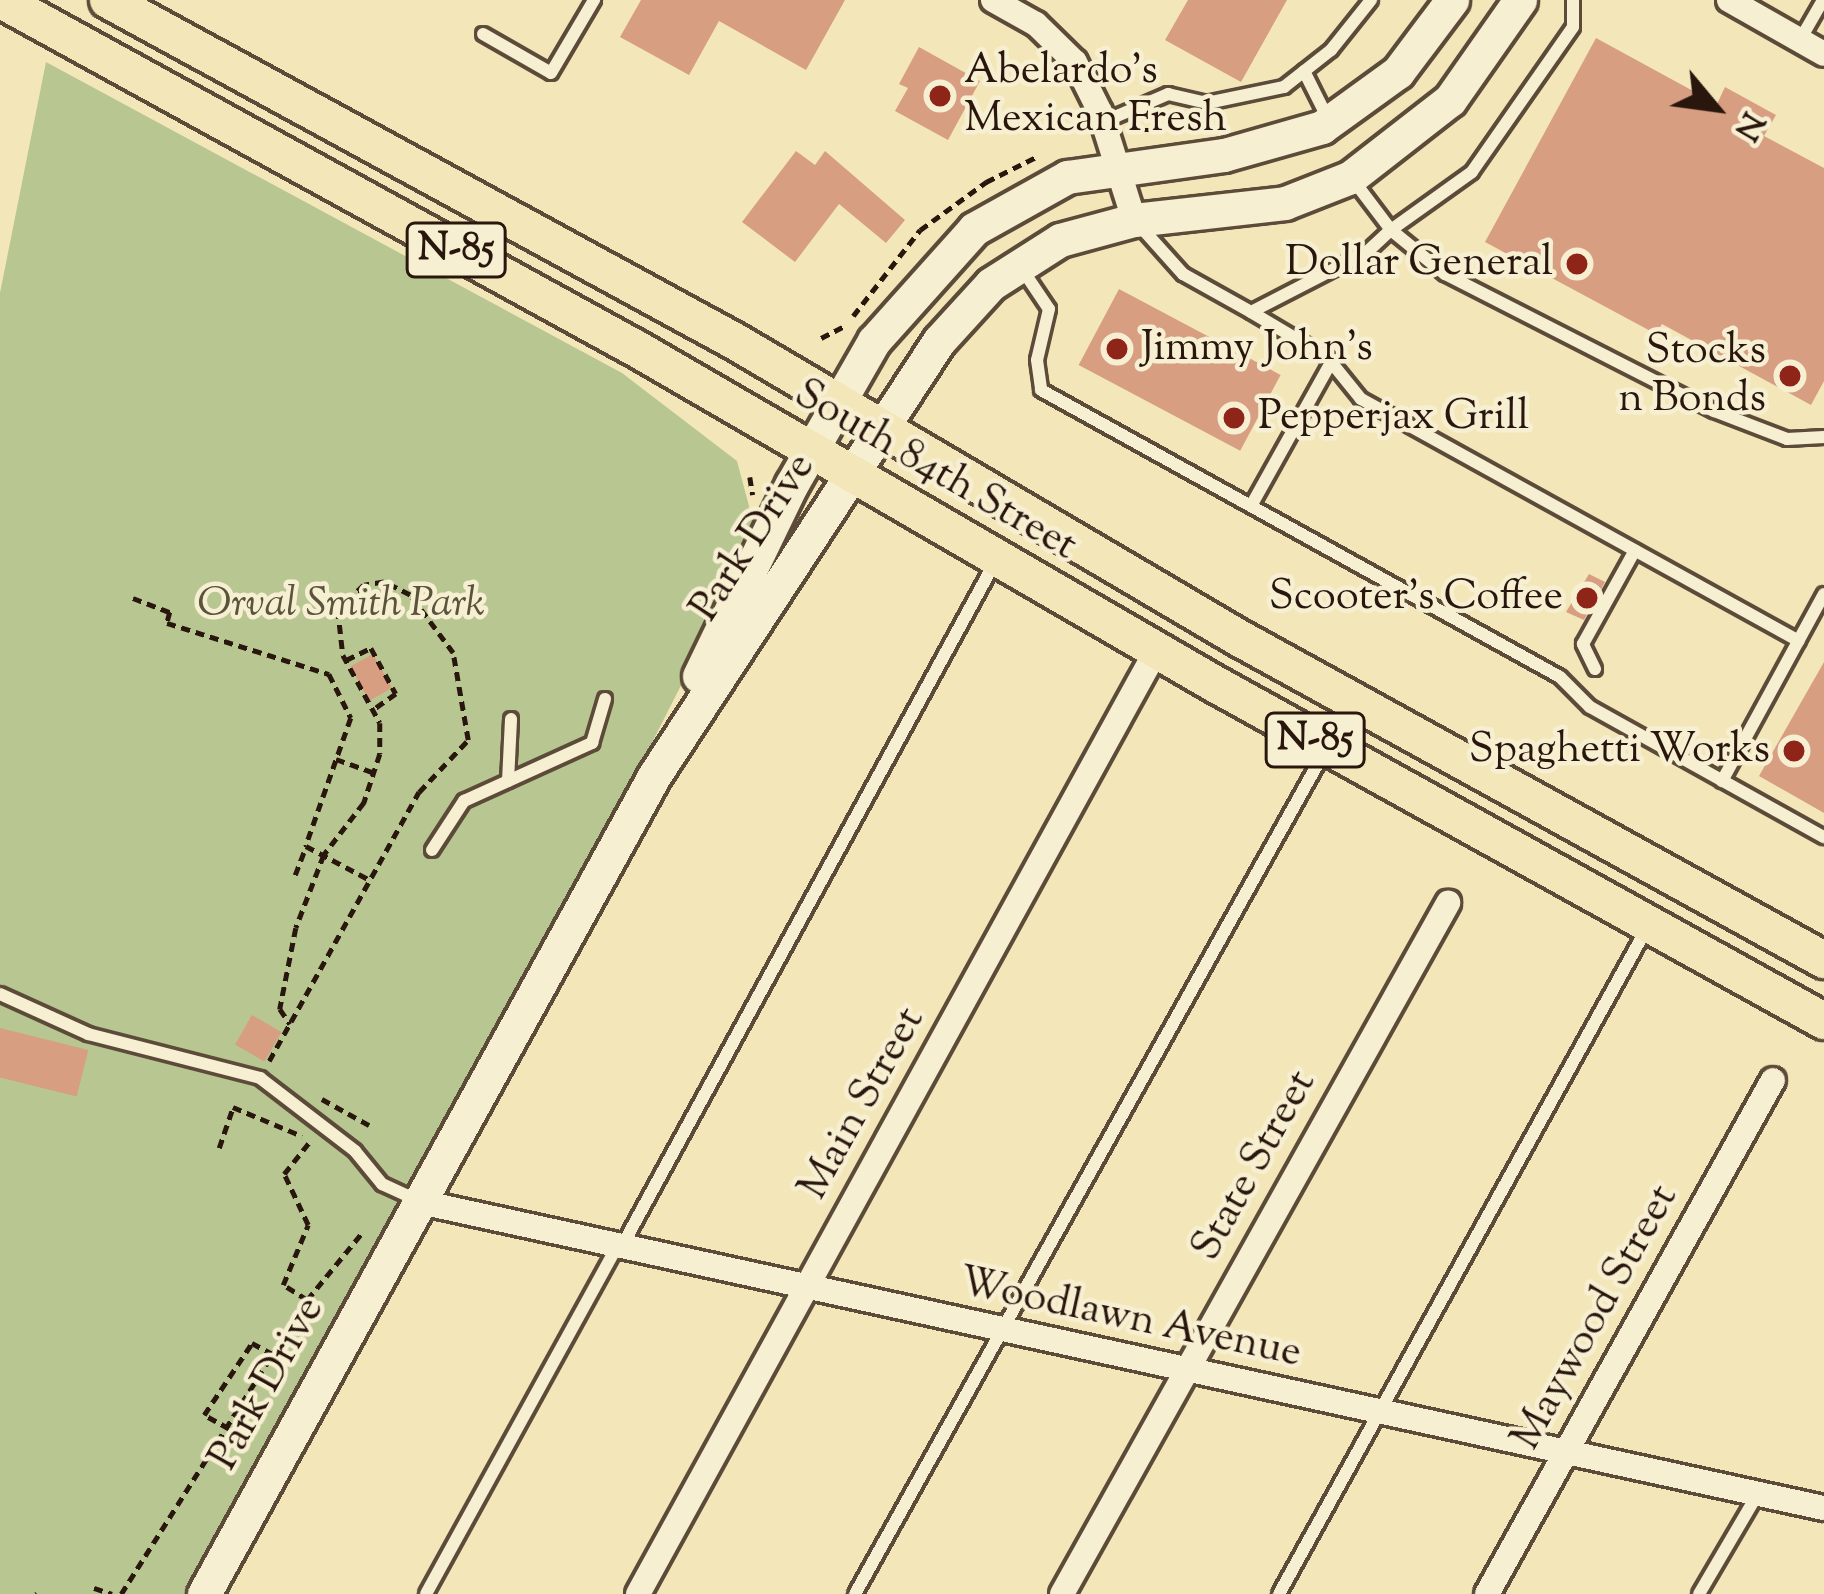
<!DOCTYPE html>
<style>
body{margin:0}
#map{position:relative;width:1824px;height:1594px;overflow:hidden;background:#f3e7ba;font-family:"Sorts Mill Goudy",serif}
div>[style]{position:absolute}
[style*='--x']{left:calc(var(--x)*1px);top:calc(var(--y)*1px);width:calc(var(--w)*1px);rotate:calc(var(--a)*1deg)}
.green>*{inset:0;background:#b8c692}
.building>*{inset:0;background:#d79e82;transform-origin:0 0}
.path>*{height:4.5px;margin-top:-2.25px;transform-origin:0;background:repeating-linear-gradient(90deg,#29170e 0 9px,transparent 0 15px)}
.roads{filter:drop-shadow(3px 0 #5c4b39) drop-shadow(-3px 0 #5c4b39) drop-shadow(0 3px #5c4b39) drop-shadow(0 -3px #5c4b39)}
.lane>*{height:12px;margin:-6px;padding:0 6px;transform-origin:6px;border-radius:6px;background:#f7efd2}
.street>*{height:24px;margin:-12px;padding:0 12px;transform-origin:12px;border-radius:12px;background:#f7efd2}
.secondary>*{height:33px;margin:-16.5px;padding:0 16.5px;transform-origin:16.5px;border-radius:16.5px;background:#f7efd2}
.primary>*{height:36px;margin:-18px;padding:0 18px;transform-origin:18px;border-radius:18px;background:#f3e7ba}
.dots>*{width:33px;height:33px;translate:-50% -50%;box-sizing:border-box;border:6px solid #f7efd2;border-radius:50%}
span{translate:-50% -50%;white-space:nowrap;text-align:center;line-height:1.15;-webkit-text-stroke:9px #f7efd2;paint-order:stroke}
.shield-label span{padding:3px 9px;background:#f7efd2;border:3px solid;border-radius:9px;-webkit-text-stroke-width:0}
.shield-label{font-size:39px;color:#29170e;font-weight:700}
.poi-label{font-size:42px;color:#29170e}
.left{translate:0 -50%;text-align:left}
.right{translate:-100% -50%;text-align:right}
.street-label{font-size:42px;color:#29170e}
.park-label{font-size:42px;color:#5b543c;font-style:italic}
.north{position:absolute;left:1656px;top:48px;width:120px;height:120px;-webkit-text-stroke:9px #f7efd2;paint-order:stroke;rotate:119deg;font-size:33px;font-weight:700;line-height:48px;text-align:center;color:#29170e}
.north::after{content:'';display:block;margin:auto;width:42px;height:54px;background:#29170e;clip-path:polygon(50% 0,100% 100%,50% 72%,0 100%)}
</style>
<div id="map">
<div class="green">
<i style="clip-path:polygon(46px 62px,622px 373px,737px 461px,757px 536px,608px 829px,188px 1594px,0 1594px,0 293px)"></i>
</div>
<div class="building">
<i style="clip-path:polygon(641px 0,845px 0,806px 70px,719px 21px,689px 75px,620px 37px)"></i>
<i style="clip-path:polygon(1188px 0,1287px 0,1241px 82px,1165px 40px)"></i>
<i style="clip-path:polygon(1596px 38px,1717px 104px,1725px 87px,1776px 115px,1764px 136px,1824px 168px,1824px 381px,1811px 405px,1662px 324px,1656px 334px,1485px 242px)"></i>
<i style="clip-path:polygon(919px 47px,980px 81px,948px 140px,895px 111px,908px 88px,899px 84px)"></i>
<i style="clip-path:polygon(796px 151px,815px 165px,825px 151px,905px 220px,886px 243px,839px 204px,795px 262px,742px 222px)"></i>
<i style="left:1119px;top:289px;width:183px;height:86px;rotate:28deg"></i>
<i style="clip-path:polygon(1589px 574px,1605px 582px,1584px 620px,1566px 612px)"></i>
<i style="left:373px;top:654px;width:39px;height:26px;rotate:61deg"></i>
<i style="clip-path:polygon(1824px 662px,1824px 813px,1759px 776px)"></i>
<i style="left:252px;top:1015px;width:34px;height:34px;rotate:30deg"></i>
<i style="left:0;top:1028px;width:91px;height:48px;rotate:14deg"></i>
</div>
<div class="path">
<i style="--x:1140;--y:130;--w:30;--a:0"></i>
<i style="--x:853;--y:316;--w:109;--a:-52.1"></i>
<i style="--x:920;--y:230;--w:82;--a:-36"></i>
<i style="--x:986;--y:182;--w:56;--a:-26.6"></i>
<i style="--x:821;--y:338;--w:29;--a:-27"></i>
<i style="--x:750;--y:477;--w:18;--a:81"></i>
<i style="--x:133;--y:598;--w:40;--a:21"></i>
<i style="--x:170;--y:612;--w:11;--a:105"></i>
<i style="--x:167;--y:623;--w:170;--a:17.5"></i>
<i style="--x:329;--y:674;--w:49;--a:63.4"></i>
<i style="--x:351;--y:718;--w:136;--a:109.4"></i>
<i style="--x:346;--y:660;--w:28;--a:-26"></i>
<i style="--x:371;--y:648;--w:52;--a:61.5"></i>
<i style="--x:396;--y:694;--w:28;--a:145"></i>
<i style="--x:336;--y:759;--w:41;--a:19.7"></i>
<i style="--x:295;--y:875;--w:31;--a:-69"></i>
<i style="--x:306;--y:846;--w:72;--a:28"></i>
<i style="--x:269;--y:1061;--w:308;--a:-60.9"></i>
<i style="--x:419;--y:792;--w:71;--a:-46.7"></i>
<i style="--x:468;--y:740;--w:88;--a:-99.8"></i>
<i style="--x:453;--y:653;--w:72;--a:-126.6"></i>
<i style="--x:410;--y:595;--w:29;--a:-153"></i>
<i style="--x:384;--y:582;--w:20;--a:171"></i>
<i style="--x:364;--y:585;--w:36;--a:136"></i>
<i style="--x:338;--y:610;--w:45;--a:83.7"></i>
<i style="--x:343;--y:655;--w:77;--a:61.4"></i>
<i style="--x:380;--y:723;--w:31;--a:90"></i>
<i style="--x:380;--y:754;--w:52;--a:108.1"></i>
<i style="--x:364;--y:803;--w:66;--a:127.6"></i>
<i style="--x:324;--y:855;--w:78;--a:111"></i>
<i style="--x:296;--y:928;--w:83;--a:101.2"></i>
<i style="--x:280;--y:1009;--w:18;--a:56"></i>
<i style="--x:322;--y:1099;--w:54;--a:29"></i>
<i style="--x:219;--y:1148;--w:43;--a:-71.1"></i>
<i style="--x:233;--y:1107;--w:75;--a:22.8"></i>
<i style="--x:307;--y:1300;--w:28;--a:-148"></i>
<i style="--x:283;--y:1285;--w:65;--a:-67.4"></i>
<i style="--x:308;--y:1225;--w:56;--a:-115.2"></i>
<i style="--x:284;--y:1174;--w:43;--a:-51.5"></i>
<i style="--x:229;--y:1429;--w:29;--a:-151"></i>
<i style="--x:204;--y:1415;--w:87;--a:-56.3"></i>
<i style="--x:252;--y:1343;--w:24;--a:28"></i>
<i style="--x:94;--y:1588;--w:19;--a:18"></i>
<i style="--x:36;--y:1594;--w:1;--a:-45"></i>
<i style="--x:121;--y:1594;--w:348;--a:-57.7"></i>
<i style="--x:307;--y:1300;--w:85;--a:-50.7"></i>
</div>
<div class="roads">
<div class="lane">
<i style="--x:1573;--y:0;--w:27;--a:90"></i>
<i style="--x:1573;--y:27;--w:177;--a:124.9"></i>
<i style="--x:1472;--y:172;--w:100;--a:144.4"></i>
<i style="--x:1391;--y:230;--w:70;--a:39.2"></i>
<i style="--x:1445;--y:274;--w:302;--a:27"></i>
<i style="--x:1714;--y:411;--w:78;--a:21"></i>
<i style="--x:1787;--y:439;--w:37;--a:-3"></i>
<i style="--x:483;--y:34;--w:78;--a:29.8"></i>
<i style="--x:551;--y:73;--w:85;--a:-59.5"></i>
<i style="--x:1800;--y:40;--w:46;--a:-60.1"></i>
<i style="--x:1304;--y:71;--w:56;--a:63.4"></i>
<i style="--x:1103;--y:122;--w:71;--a:-23.3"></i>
<i style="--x:1168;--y:94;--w:40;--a:13"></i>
<i style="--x:1207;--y:103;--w:79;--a:-11.7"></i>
<i style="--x:1284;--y:87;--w:60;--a:-38.2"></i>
<i style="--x:1331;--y:50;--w:64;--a:-51.3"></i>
<i style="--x:1139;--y:225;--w:66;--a:48.1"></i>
<i style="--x:1183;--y:274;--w:78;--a:29.2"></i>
<i style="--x:1251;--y:312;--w:131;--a:-27.3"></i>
<i style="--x:1367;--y:252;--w:33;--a:-43"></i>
<i style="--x:1391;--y:230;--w:61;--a:-127.1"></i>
<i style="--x:1022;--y:269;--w:48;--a:56"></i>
<i style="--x:1049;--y:309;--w:52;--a:103.2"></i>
<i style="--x:1037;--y:360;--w:30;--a:82"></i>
<i style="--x:1041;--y:390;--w:593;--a:28.94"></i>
<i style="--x:1560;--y:677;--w:42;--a:45"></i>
<i style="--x:1590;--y:707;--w:268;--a:29.1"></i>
<i style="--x:1251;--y:312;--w:88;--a:30.6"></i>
<i style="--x:1327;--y:357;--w:54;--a:51"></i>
<i style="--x:1361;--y:399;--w:500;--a:28.92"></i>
<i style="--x:1251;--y:506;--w:165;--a:-60.9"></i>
<i style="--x:1595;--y:669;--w:28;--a:-116"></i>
<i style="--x:1583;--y:644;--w:107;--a:-61"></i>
<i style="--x:508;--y:781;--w:62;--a:-87.2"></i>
<i style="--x:1722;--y:781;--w:213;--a:-61.4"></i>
<i style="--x:432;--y:850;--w:59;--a:-56.9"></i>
<i style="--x:464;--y:801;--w:141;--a:-24.4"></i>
<i style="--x:592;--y:743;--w:46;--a:-73.5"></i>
<i style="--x:0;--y:994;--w:97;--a:24.4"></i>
<i style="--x:88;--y:1034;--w:178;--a:14.3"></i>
<i style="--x:260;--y:1078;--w:120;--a:37.5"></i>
<i style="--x:355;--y:1151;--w:43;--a:50.7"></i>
<i style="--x:382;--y:1184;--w:41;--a:24.7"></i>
<i style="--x:622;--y:1246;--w:777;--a:-61.39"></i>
<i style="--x:426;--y:1594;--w:395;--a:-61.2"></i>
<i style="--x:855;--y:1594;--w:965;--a:-60.86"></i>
<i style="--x:1279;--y:1594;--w:763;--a:-61.08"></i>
<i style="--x:1699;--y:1594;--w:115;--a:-59.6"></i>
</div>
<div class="street">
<i style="--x:993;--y:0;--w:49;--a:29.2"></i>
<i style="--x:1036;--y:24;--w:54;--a:44.3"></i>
<i style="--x:1075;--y:62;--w:56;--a:63.4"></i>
<i style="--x:1100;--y:112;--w:113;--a:72.5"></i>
<i style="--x:1729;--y:0;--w:109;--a:29.6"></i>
<i style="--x:420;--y:1202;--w:1437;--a:12.3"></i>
<i style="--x:638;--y:1594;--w:1076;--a:-61.22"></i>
<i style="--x:1062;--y:1594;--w:792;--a:-60.81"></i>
<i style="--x:1487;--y:1594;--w:588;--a:-60.91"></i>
</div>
<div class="secondary">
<i style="--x:699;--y:676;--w:213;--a:-64.2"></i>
<i style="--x:792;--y:484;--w:165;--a:-60.2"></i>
<i style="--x:874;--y:341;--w:150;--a:-48.2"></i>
<i style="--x:974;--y:229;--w:107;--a:-29.2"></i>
<i style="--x:1067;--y:177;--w:159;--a:-8"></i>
<i style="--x:1224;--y:155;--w:102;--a:-15.9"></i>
<i style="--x:1322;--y:127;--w:94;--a:-35.9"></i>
<i style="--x:1398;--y:72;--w:90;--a:-53.1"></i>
<i style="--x:204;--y:1594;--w:934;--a:-61.18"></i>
<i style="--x:654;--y:776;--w:520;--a:-56.77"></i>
<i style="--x:939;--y:341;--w:77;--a:-47.6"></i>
<i style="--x:991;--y:284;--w:82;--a:-32.5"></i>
<i style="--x:1060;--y:240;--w:77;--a:-15.1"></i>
<i style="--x:1134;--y:220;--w:152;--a:-6.4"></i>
<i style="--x:1285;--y:203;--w:71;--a:-21.5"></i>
<i style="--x:1351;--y:177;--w:125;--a:-37.9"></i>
<i style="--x:1450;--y:100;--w:122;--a:-55"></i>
</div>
<div class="primary">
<i style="--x:1;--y:0;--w:725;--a:28.76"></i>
<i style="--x:637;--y:349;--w:668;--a:30.1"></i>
<i style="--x:1215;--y:684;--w:696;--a:28.96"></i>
<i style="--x:108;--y:0;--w:715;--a:28.57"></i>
<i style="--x:736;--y:342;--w:584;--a:30.48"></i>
<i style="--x:1239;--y:638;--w:668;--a:28.83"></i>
</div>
</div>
<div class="dots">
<i style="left:940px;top:96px;background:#8f2418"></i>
<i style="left:1577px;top:264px;background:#8f2418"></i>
<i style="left:1117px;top:349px;background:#8f2418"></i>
<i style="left:1790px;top:376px;background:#8f2418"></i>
<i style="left:1234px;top:418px;background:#8f2418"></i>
<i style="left:1587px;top:598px;background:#8f2418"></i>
<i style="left:1794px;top:751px;background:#8f2418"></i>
</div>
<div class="shield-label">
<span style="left:456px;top:250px">N-85</span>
<span style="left:1315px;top:740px">N-85</span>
</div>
<div class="poi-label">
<span class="left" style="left:964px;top:96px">Abelardo's<br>Mexican Fresh</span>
<span class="right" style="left:1553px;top:264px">Dollar General</span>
<span class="left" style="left:1141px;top:349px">Jimmy John's</span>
<span class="right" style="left:1766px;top:376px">Stocks<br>n Bonds</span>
<span class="left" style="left:1258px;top:418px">Pepperjax Grill</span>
<span class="right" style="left:1563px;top:598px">Scooter's Coffee</span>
<span class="right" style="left:1770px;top:751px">Spaghetti Works</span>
</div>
<div class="street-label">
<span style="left:935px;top:471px;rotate:30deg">South 84th Street</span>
<span style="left:754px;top:538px;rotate:-57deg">Park Drive</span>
<span style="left:863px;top:1104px;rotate:-61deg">Main Street</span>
<span style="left:1255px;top:1166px;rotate:-61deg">State Street</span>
<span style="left:1596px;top:1318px;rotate:-61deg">Maywood Street</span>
<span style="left:1130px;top:1319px;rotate:12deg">Woodlawn Avenue</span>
<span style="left:268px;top:1384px;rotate:-61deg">Park Drive</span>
</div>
<div class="park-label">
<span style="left:341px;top:605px">Orval Smith Park</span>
</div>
<div class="north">N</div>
</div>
